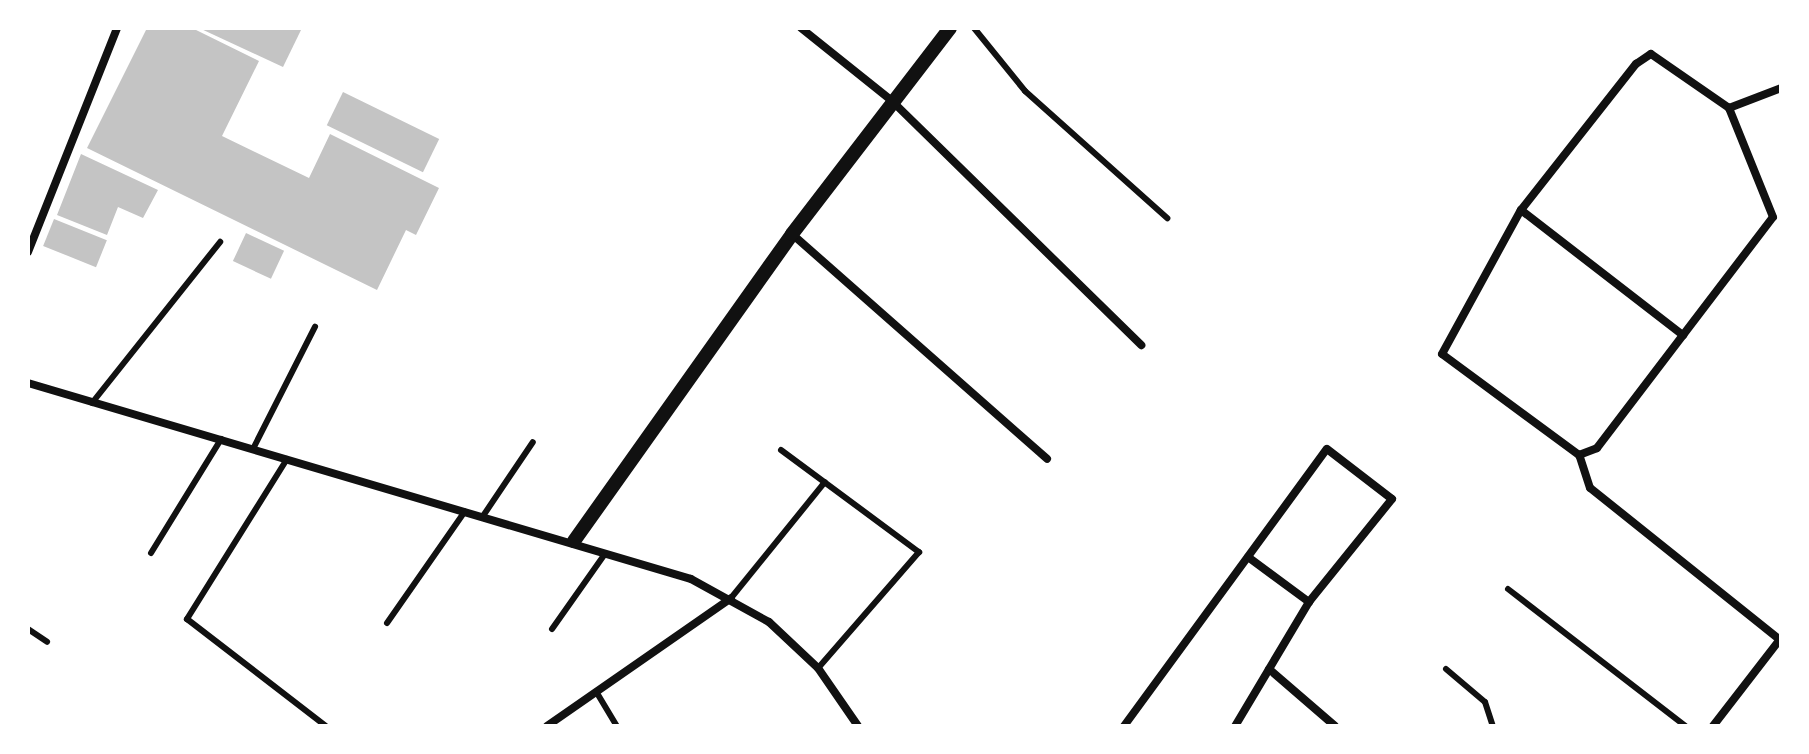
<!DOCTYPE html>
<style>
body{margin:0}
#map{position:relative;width:1809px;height:754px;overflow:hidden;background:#fff;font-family:"DM Sans",sans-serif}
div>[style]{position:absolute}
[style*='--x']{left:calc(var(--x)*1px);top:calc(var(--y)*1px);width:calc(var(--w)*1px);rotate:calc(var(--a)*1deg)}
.building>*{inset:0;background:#c4c4c4;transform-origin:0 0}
.service>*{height:6px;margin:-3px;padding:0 3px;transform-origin:3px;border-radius:3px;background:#111}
.minor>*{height:8px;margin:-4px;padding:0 4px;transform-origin:4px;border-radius:4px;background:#111}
.tertiary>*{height:14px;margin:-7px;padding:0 7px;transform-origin:7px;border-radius:7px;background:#111}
span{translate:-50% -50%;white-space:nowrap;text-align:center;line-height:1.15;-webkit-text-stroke:7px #fff;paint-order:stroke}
.frame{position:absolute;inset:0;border:30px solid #fff;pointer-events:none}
</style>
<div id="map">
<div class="building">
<i style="clip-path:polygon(147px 28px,192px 28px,259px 61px,222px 136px,309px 178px,330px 134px,439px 188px,416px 235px,406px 230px,377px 290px,87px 148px)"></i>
<i style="clip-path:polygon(199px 28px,297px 28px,301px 30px,283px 67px)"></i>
<i style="left:343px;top:92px;width:107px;height:37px;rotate:26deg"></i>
<i style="clip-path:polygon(81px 154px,158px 190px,143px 218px,118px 207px,107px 235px,57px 215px)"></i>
<i style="left:54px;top:219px;width:57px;height:29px;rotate:22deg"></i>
<i style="left:246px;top:233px;width:42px;height:31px;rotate:25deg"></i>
</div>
<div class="service">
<i style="--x:974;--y:28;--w:81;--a:51"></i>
<i style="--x:1025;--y:91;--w:191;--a:41.8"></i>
<i style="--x:92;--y:403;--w:206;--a:-51.5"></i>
<i style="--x:254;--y:447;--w:135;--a:-63.1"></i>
<i style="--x:781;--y:450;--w:172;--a:36.5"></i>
<i style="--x:919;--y:552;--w:154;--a:131"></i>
<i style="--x:287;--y:459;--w:189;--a:122"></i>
<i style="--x:187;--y:619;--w:175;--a:37.6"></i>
<i style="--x:483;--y:516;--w:89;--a:-56"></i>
<i style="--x:151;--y:553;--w:134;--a:-58.4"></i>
<i style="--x:1508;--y:589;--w:224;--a:37.7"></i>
<i style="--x:731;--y:598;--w:149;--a:-51"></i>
<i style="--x:387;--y:623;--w:136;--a:-55.1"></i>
<i style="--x:28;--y:629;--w:23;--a:34"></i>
<i style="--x:552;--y:629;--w:92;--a:-54.8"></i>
<i style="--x:1446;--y:669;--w:51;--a:40.2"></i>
<i style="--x:1485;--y:702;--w:25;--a:72"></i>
<i style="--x:597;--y:693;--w:39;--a:59"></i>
</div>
<div class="minor">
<i style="--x:801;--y:28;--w:117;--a:38.7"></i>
<i style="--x:892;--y:101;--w:349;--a:44.4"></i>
<i style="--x:1521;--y:210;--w:205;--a:37.7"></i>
<i style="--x:792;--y:234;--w:340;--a:41.4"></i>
<i style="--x:28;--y:252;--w:241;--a:-68.3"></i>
<i style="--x:28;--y:383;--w:691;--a:16.47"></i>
<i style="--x:691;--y:579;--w:89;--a:28.9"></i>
<i style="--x:769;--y:622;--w:67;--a:43.2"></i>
<i style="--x:818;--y:668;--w:70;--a:55.4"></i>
<i style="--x:1579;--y:455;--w:19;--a:-21"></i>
<i style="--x:1597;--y:448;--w:290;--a:-52.7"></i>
<i style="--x:1773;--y:217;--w:118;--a:-112"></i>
<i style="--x:1248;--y:557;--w:76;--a:36.4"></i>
<i style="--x:1780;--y:640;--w:243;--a:-141.3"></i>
<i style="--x:1590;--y:488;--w:35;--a:-108"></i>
<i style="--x:1579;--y:455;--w:170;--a:-143.6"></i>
<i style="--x:1442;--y:354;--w:164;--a:-61.3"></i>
<i style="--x:1521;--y:210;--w:186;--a:-51.8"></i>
<i style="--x:1636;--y:64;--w:18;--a:-34"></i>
<i style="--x:1651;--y:54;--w:95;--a:34.7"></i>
<i style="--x:1729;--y:108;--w:56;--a:-21"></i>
<i style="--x:1269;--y:669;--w:87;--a:40.8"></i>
<i style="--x:547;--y:726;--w:224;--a:-34.8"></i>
<i style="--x:1124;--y:726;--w:343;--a:-53.8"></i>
<i style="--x:1327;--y:449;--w:82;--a:37.6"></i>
<i style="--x:1392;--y:499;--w:132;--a:128.9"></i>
<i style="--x:1309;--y:602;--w:144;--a:120.8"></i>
<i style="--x:1713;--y:726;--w:111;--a:-52.3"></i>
</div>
<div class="tertiary">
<i style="--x:574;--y:541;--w:377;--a:-54.6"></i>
<i style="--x:792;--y:234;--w:260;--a:-52.5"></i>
</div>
<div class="frame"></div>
</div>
